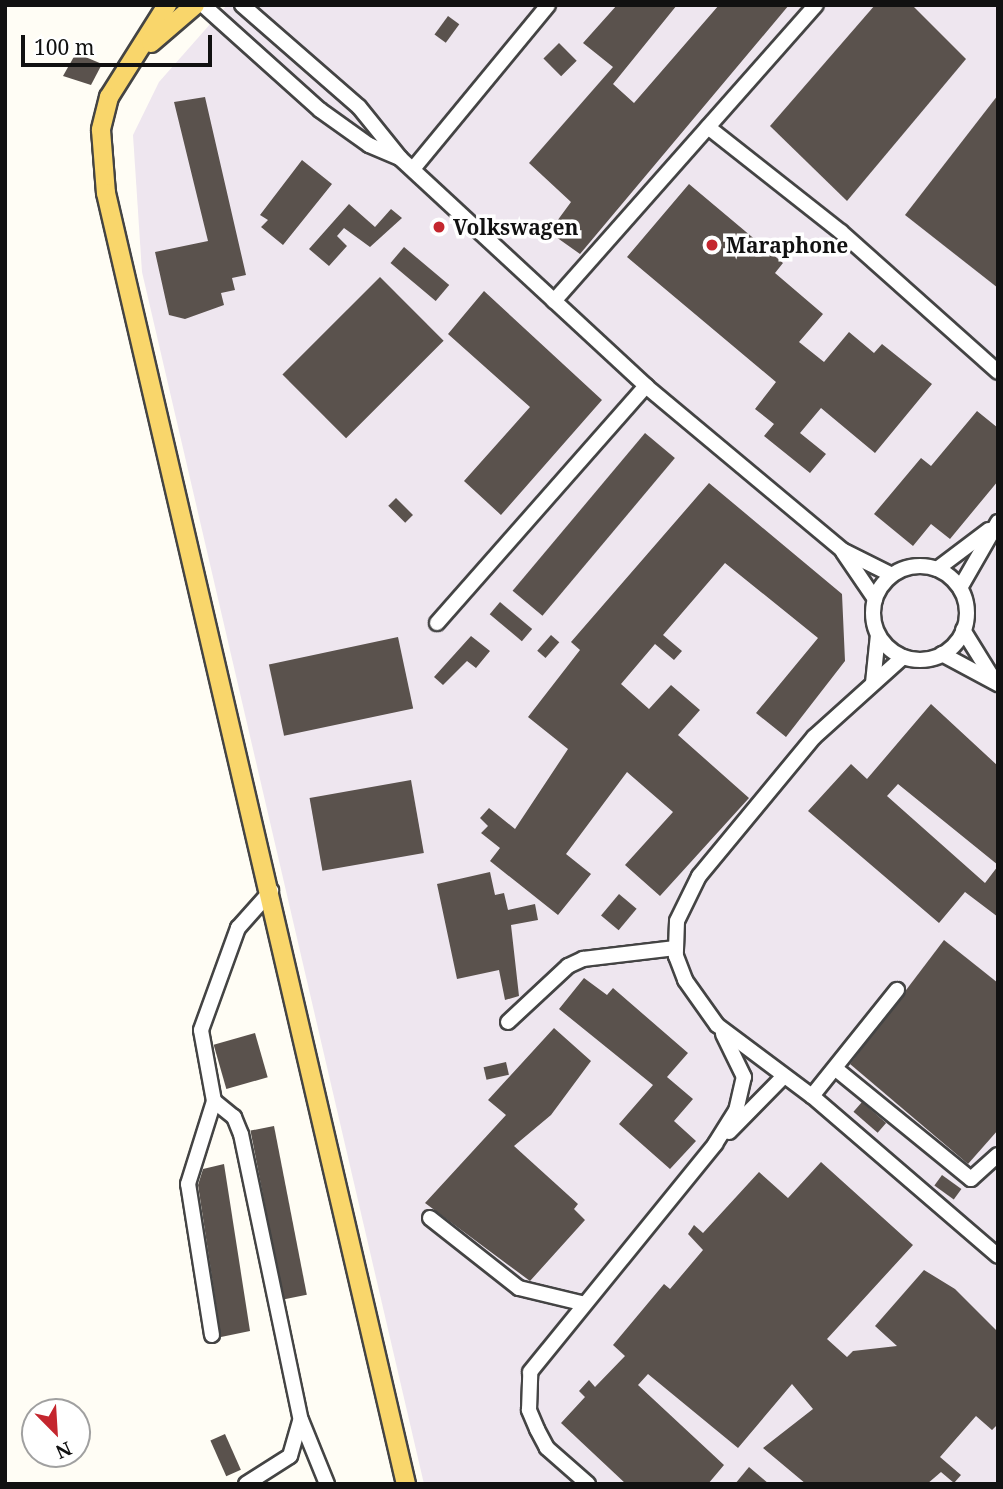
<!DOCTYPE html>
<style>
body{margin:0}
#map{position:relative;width:1003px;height:1489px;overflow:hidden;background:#fffdf5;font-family:"Noto Serif",serif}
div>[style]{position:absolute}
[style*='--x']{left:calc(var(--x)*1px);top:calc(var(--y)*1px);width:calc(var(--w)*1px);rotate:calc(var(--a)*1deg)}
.industrial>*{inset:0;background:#eee6ef}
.building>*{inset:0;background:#5a524d;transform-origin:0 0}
.roads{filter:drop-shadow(2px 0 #444) drop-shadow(-2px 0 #444) drop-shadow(0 2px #444) drop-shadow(0 -2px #444)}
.minor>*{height:14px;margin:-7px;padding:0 7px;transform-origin:7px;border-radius:7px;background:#fff}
.minor>.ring{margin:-7px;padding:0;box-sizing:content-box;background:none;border:14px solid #fff;border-radius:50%}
.major>*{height:18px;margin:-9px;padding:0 9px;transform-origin:9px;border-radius:9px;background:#f9d66b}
.dots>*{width:19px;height:19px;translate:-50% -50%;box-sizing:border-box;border:4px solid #fff;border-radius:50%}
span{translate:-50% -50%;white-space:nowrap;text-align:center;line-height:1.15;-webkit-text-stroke:7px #fff;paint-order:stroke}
.poi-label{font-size:21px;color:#111;font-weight:700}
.left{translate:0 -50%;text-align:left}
.frame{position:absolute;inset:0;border:7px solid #111;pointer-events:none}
.north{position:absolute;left:21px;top:1398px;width:70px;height:70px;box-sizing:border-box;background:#fff;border:2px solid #a0a0a0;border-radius:50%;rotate:156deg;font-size:19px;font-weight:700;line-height:28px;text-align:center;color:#111}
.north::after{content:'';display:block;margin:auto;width:24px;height:32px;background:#c4262e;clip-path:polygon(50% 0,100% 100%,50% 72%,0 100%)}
.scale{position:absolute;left:21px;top:35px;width:191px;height:32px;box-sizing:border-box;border:4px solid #111;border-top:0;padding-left:9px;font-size:21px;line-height:24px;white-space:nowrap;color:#111;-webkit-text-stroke:5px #fff;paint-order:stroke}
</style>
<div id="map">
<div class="industrial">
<i style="clip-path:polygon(227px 5px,998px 5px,998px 1484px,424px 1484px,142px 272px,133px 135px,159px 82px)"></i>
</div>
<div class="building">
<i style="clip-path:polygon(617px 5px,677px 5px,613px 84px,634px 103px,719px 5px,789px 5px,580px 254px,549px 232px,571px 202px,529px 163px,613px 67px,583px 43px)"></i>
<i style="clip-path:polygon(875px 5px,912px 5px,966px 59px,847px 201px,770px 126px)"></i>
<i style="left:448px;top:16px;width:14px;height:23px;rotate:36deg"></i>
<i style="left:559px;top:43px;width:25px;height:22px;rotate:45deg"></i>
<i style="clip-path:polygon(76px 53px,102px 64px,91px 85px,63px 76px)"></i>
<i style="clip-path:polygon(998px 95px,998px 288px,905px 215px)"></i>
<i style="clip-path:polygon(205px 97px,246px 275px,232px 278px,235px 290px,221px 293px,224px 305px,185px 319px,169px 315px,155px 252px,208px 241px,174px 102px)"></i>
<i style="clip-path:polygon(302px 160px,332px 184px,283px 245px,261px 227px,268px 220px,260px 215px)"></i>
<i style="clip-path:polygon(689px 184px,783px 263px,775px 273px,823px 314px,799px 342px,824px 362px,849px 332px,874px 353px,882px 344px,932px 384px,875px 453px,821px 408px,800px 433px,826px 454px,810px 473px,764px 436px,774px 424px,755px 409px,776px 382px,627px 257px)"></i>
<i style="clip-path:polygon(349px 204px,375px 227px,391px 209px,402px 218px,370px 247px,344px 228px,337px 236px,347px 246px,329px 266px,309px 249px)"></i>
<i style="left:404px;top:247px;width:59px;height:21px;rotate:40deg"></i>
<i style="left:380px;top:277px;width:90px;height:138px;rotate:45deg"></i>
<i style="clip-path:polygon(484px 291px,602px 400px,501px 515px,464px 481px,530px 407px,448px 334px)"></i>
<i style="clip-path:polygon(977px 411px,998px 428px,998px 481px,950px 539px,931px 524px,913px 546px,874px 514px,921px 458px,931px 466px)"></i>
<i style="left:645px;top:433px;width:39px;height:206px;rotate:40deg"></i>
<i style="clip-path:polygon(709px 483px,842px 594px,845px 661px,786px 737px,756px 713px,818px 638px,725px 563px,663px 635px,682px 651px,674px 660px,655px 644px,621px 684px,649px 709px,671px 685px,700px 710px,678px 735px,749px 798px,660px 896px,625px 865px,673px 812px,627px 772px,566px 854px,591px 874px,558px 915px,490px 861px,500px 848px,481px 833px,488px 826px,480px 818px,489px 808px,515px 829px,568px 749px,528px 717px,580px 650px,571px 642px)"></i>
<i style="left:396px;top:498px;width:24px;height:11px;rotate:45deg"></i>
<i style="left:500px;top:602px;width:42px;height:16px;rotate:40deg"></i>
<i style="left:551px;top:635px;width:11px;height:21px;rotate:41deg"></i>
<i style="clip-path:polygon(471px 636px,490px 651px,476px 668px,467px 661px,443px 685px,434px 677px)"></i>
<i style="left:398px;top:637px;width:73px;height:132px;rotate:78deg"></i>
<i style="clip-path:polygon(931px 704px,998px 766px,998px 865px,898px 784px,887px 796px,985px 883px,998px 866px,998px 917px,965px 892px,939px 923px,808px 811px,851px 764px,867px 779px)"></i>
<i style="left:411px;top:780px;width:74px;height:103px;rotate:80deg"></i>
<i style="clip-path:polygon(490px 872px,495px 895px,504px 893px,508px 910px,535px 904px,538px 920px,511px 925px,519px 996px,505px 1000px,499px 970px,457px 979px,437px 884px)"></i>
<i style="left:619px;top:894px;width:23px;height:28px;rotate:40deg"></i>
<i style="clip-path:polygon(944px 940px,998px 983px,998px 1130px,968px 1164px,850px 1064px)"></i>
<i style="clip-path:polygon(584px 978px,607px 995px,613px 988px,688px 1053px,667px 1077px,693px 1099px,674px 1121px,696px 1141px,670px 1169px,619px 1124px,653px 1085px,559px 1009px)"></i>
<i style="clip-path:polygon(554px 1028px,591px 1061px,551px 1115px,514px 1146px,578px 1204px,574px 1209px,585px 1220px,530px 1281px,425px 1203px,506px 1115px,488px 1100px)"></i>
<i style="left:255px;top:1033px;width:46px;height:43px;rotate:74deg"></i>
<i style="left:506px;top:1062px;width:13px;height:23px;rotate:77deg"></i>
<i style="left:862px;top:1102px;width:32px;height:13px;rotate:41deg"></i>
<i style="left:274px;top:1126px;width:172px;height:24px;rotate:79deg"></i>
<i style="clip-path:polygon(821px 1162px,913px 1245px,827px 1339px,847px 1357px,853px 1351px,897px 1346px,875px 1326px,924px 1270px,955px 1289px,998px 1332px,998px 1424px,992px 1430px,976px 1416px,940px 1457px,961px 1475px,954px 1483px,941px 1472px,927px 1484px,806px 1484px,763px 1448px,813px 1409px,792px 1384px,738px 1448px,648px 1374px,638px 1385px,724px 1465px,708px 1484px,626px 1484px,561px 1423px,585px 1397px,579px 1391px,589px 1380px,595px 1387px,625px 1356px,613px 1345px,664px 1284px,670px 1289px,703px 1250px,688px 1234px,694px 1225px,703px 1233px,759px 1172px,788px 1198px)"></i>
<i style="clip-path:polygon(224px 1164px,250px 1331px,221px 1337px,198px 1185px,203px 1169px)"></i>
<i style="left:942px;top:1175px;width:24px;height:13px;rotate:36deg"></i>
<i style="left:225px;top:1434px;width:39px;height:16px;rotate:66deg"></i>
<i style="clip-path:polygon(749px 1467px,769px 1484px,735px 1484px)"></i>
</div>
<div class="roads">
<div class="minor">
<i style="--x:203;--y:5;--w:157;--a:41.9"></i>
<i style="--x:320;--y:110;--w:60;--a:35.5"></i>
<i style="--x:369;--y:145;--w:34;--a:23"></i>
<i style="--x:242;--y:5;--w:155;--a:41.1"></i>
<i style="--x:359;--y:107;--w:67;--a:51.1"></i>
<i style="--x:401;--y:159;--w:334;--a:42.8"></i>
<i style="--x:646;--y:386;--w:256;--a:39.9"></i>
<i style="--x:842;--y:550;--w:56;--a:26.6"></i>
<i style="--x:708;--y:127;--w:169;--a:38.3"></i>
<i style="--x:841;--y:232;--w:210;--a:41.7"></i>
<i style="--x:413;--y:169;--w:212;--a:-50.5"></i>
<i style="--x:554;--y:301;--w:395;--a:-48.5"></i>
<i style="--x:843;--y:552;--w:57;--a:55.8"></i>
<i class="ring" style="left:873px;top:566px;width:80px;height:80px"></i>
<i style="--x:937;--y:569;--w:65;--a:-36.9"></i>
<i style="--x:960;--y:588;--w:76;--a:-60.1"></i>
<i style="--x:437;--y:623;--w:316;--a:-48.6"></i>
<i style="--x:963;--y:630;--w:59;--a:58.2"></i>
<i style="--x:942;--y:654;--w:64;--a:28.2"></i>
<i style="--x:903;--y:657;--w:120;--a:138"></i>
<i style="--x:814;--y:737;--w:180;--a:129.6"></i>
<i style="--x:699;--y:876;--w:50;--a:116.1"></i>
<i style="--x:677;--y:921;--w:35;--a:92"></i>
<i style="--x:676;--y:956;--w:26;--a:69"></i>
<i style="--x:685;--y:980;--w:55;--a:54.6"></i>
<i style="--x:717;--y:1025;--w:119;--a:36.8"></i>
<i style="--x:812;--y:1096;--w:245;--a:40.7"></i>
<i style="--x:873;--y:683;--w:48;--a:-84.1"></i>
<i style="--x:508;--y:1022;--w:82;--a:-43"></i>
<i style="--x:568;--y:966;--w:17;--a:-25"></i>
<i style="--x:583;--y:959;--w:93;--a:-6.8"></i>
<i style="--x:836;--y:1069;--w:174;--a:39.2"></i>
<i style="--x:971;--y:1179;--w:36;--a:-42"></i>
<i style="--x:812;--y:1096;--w:136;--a:-51.3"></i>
<i style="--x:214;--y:1101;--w:26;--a:39"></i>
<i style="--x:234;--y:1117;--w:18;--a:68"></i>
<i style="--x:241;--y:1134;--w:292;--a:78.2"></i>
<i style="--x:301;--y:1420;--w:69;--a:67.9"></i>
<i style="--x:729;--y:1132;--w:78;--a:-45.5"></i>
<i style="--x:430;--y:1218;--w:113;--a:38.2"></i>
<i style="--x:519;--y:1288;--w:64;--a:13.6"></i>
<i style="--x:212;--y:1335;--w:153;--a:-99"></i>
<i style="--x:188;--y:1184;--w:87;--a:-72.6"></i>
<i style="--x:214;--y:1101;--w:72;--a:-100.4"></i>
<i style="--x:201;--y:1030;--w:109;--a:-70.1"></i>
<i style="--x:238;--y:928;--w:50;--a:-48.3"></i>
<i style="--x:246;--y:1484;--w:52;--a:-32.5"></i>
<i style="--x:290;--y:1456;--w:36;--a:-74"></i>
<i style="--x:588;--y:1484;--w:55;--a:-138.7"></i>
<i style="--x:547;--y:1448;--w:21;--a:-118"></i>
<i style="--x:537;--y:1429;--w:21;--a:-113"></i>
<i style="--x:529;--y:1410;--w:38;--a:-88"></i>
<i style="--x:530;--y:1372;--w:294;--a:-50.9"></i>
<i style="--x:715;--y:1144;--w:39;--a:-58"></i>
<i style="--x:736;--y:1111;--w:35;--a:-77"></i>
<i style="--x:744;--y:1077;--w:48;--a:-116"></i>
</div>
<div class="major">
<i style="--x:167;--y:5;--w:109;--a:122.2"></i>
<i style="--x:109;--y:97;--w:34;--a:104"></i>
<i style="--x:101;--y:130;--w:63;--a:85.5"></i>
<i style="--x:106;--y:193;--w:1325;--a:76.92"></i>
<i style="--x:151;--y:43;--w:58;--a:-40.8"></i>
</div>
</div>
<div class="dots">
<i style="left:439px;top:227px;background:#c4262e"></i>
<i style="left:712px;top:245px;background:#c4262e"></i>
</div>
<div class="poi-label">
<span class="left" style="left:453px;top:227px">Volkswagen</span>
<span class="left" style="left:726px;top:245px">Maraphone</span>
</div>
<div class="frame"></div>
<div class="north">N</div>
<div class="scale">100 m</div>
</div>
